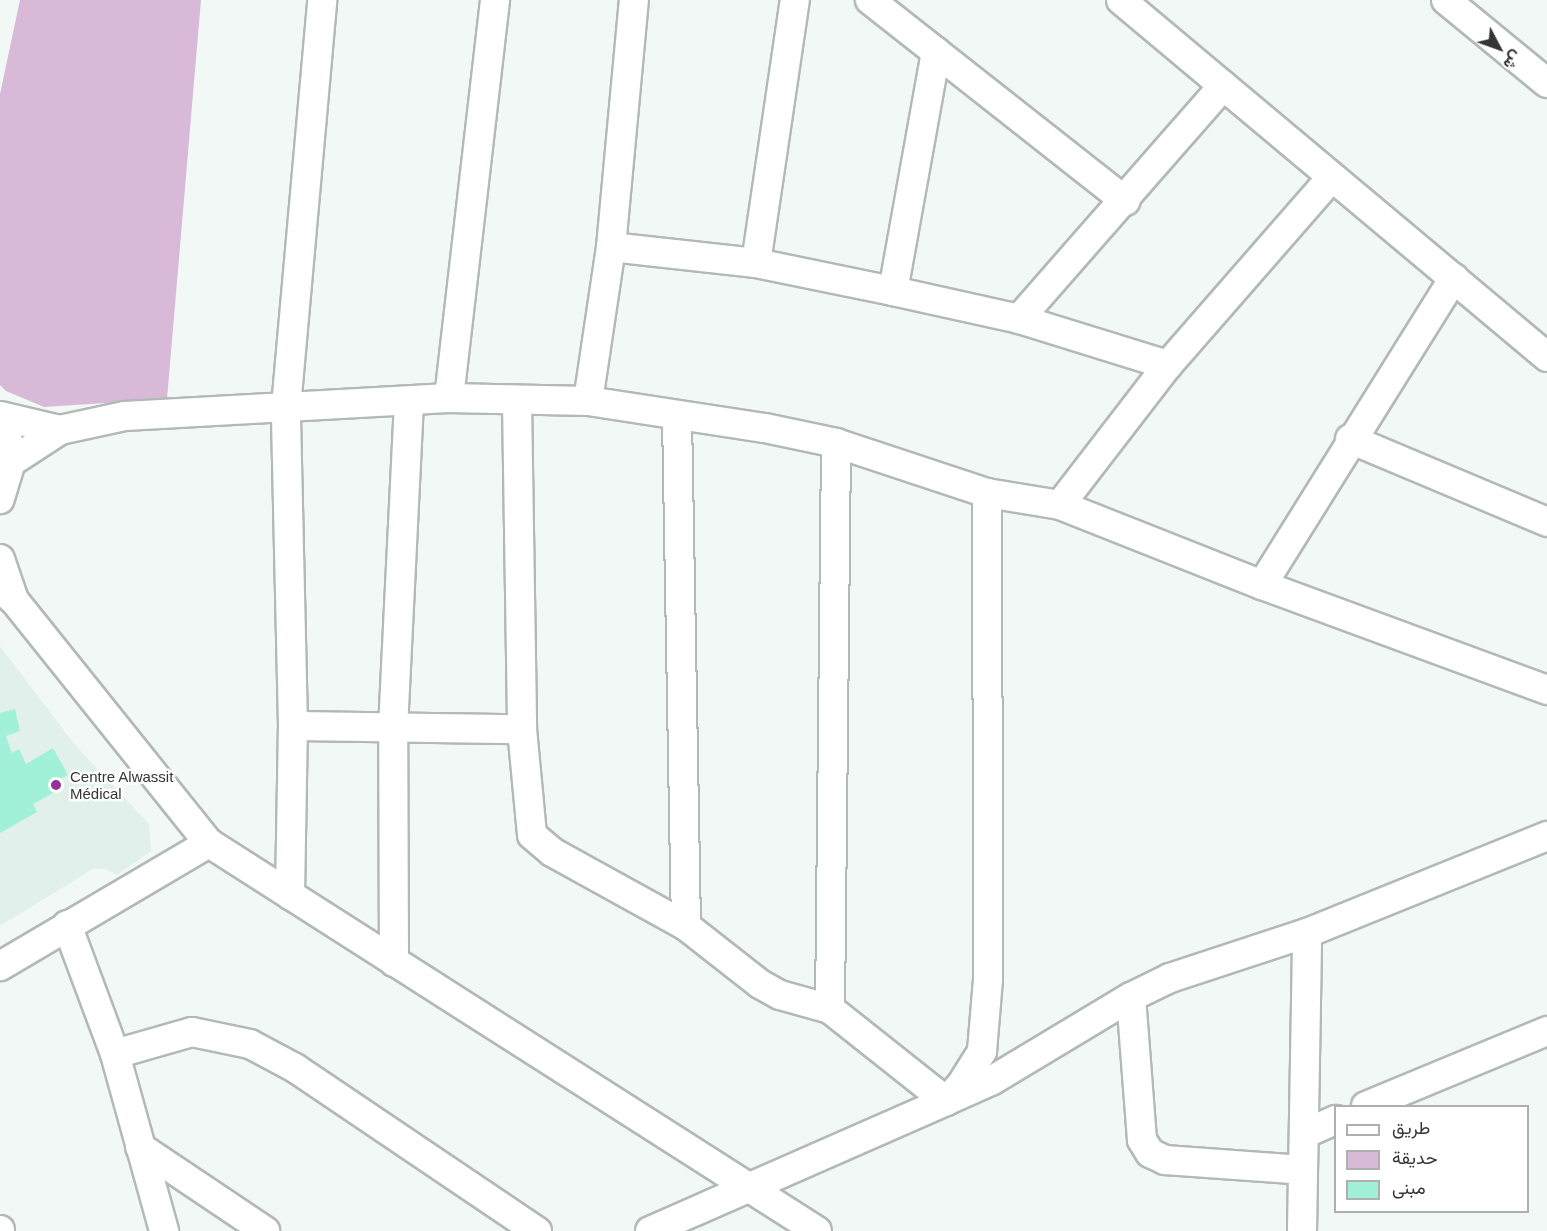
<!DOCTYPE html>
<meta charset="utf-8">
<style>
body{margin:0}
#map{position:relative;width:1547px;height:1231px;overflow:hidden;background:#f2f8f6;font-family:Arial,Vazirmatn,sans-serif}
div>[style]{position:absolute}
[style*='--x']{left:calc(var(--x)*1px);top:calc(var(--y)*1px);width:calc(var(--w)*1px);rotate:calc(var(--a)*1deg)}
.built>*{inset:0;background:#e1f0ea}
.green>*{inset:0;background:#d8b9d7}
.building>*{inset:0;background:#a1f0d8}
.roads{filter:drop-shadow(2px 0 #b3b9b7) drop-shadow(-2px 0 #b3b9b7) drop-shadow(0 2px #b3b9b7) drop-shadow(0 -2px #b3b9b7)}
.minor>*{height:28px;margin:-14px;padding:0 14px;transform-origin:14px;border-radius:14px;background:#fff}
.dots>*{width:16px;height:16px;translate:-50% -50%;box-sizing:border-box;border:3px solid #fff;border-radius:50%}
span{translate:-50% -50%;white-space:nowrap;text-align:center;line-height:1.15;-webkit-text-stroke:4.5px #fff;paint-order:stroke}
.poi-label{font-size:15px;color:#343635}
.left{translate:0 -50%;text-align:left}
.legend{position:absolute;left:1334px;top:1105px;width:195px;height:108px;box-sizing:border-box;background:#fff;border:2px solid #aeafae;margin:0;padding:8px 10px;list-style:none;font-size:18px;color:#343635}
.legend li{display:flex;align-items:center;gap:12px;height:30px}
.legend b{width:30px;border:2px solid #aeafae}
.north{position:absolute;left:1469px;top:18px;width:60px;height:60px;-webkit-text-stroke:4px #fff;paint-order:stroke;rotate:131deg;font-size:16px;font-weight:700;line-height:24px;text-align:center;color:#343635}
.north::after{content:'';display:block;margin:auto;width:21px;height:27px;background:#343635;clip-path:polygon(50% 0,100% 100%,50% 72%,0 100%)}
</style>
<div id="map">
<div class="built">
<i style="clip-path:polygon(0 646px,75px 745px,149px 824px,151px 851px,117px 875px,105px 869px,93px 869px,0 926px)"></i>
</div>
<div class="green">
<i style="clip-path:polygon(20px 0,201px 0,167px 399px,44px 407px,6px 391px,0 385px,0 94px)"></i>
</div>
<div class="building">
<i style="clip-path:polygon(15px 709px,20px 731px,6px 736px,12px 753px,19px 749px,26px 764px,53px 748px,68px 775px,60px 779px,64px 787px,33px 804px,37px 812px,0 833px,0 713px)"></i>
</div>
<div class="roads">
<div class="minor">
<i style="--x:870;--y:0;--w:325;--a:38.2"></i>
<i style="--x:1121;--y:0;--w:556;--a:39.96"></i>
<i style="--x:1446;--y:0;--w:131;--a:39.4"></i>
<i style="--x:611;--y:247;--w:146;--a:6.3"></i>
<i style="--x:756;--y:263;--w:140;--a:11.6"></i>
<i style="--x:893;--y:291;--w:129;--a:12.5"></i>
<i style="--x:1019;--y:319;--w:156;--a:17.2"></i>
<i style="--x:756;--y:263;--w:266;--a:-81.6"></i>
<i style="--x:893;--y:291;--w:243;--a:-79.8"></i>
<i style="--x:1019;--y:319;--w:310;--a:-48.8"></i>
<i style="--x:449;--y:398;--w:401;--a:-83.4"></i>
<i style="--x:588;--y:401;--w:156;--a:-81.5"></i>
<i style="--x:611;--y:247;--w:248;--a:-84.7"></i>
<i style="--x:517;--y:402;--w:327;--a:89.1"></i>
<i style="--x:522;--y:729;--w:106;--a:84.6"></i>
<i style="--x:532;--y:835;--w:26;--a:40"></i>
<i style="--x:552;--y:852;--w:153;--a:28.9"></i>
<i style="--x:686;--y:926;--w:94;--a:38.1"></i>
<i style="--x:760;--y:984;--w:23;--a:29"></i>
<i style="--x:780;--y:995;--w:52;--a:15.6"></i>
<i style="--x:830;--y:1009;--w:148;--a:38.4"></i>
<i style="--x:946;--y:1101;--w:49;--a:-24"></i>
<i style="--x:991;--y:1081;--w:163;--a:-31"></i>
<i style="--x:1131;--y:997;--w:43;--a:-26"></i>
<i style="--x:1170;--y:978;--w:144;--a:-18.2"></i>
<i style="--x:1307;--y:933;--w:259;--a:-22"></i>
<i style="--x:0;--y:416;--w:62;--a:13.1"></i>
<i style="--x:677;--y:416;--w:510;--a:88.99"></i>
<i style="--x:0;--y:422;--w:17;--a:65"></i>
<i style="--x:7;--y:437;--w:25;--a:81"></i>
<i style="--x:11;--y:462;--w:39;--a:107"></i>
<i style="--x:1350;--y:439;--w:214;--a:22.8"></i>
<i style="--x:11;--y:462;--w:59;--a:-33.1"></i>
<i style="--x:60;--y:430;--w:66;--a:-12.2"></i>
<i style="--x:125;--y:416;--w:324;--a:-3.2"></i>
<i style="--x:449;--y:398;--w:139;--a:1.2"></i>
<i style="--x:588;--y:401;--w:179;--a:8.7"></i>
<i style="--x:765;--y:428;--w:73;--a:11.9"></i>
<i style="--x:836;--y:443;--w:159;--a:18.3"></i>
<i style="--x:987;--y:493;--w:74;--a:9.3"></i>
<i style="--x:1060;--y:505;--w:217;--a:21.6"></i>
<i style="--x:1262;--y:585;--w:304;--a:20.2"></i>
<i style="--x:1060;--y:505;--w:177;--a:-52.4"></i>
<i style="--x:1168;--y:365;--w:249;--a:-48.9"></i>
<i style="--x:0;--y:559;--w:43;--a:71.1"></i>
<i style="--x:1262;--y:585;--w:362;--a:-58"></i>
<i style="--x:0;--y:588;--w:18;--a:41"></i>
<i style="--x:14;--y:600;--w:312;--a:51.3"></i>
<i style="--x:209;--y:843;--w:243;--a:149.5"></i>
<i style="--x:293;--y:726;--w:229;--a:0.8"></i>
<i style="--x:209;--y:843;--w:721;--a:32.54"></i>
<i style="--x:290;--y:895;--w:169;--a:-89"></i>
<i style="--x:293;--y:726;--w:319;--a:-91.3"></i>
<i style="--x:286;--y:407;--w:409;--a:-84.9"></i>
<i style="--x:67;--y:925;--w:138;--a:69.6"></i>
<i style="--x:115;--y:1054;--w:184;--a:74.5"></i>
<i style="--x:394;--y:962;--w:233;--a:-90.2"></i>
<i style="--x:393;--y:729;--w:326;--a:-87.2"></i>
<i style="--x:1131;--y:997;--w:143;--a:85.6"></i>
<i style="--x:1142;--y:1140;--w:15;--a:58"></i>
<i style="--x:1150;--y:1153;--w:17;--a:25"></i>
<i style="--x:1165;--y:1160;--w:138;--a:4.1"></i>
<i style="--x:830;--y:1009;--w:566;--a:-89.39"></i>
<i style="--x:115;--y:1054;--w:80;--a:-15.9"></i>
<i style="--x:192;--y:1032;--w:59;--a:11.7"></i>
<i style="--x:250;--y:1044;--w:51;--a:28.1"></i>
<i style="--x:295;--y:1068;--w:292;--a:34"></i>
<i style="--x:1366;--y:1106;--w:196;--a:-22.5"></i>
<i style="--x:1304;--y:1134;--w:35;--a:-24"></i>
<i style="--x:140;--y:1147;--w:151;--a:33.9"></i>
<i style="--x:0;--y:1230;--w:1;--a:90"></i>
<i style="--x:650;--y:1231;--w:323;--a:-23.7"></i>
<i style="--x:946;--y:1101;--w:22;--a:-47"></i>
<i style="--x:961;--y:1085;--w:40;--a:-58"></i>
<i style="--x:982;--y:1051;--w:72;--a:-85.2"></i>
<i style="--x:988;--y:979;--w:486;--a:-90.1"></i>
<i style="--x:1302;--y:1231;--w:298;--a:-89"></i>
</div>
</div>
<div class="dots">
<i style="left:56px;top:785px;background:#953198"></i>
</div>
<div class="poi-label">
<span class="left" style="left:70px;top:785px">Centre Alwassit<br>Médical</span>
</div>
<ul class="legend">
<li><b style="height:8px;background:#fff"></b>طريق</li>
<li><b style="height:16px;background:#d8b9d7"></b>حديقة</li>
<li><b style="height:16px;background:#a1f0d8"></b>مبنى</li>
</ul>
<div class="north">ش</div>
</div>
